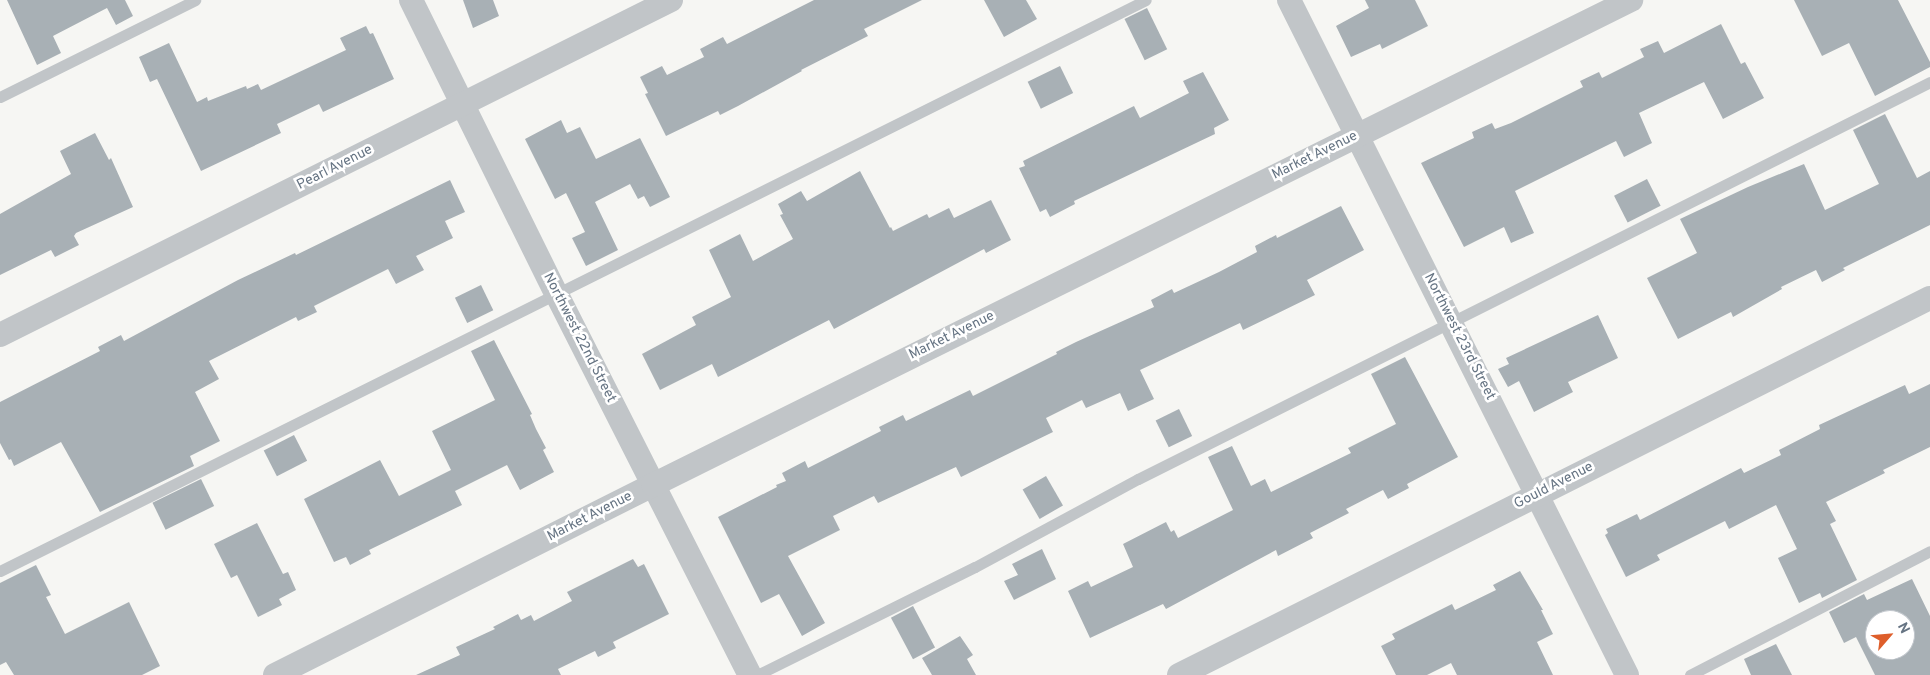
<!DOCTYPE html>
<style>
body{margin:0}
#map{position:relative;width:1930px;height:675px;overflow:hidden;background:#f6f6f3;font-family:Overpass,sans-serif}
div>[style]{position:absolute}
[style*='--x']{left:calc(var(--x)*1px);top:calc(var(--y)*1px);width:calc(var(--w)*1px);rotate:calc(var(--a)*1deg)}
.building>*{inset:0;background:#a8b0b5;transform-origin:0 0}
.service>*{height:11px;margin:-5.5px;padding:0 5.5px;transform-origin:5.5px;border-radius:5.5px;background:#c1c5c8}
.minor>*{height:24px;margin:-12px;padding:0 12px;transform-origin:12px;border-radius:12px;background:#c1c5c8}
span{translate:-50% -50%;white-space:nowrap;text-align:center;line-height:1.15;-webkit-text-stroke:5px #fff;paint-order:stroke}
.street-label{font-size:14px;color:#667483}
.north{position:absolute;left:1865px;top:610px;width:50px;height:50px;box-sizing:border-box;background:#fff;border:1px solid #c2c7cd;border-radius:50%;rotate:63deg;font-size:14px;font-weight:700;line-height:20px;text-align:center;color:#667483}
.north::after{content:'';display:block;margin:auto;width:18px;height:22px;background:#de5e2b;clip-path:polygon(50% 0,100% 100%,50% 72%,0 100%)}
</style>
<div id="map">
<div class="building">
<i style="clip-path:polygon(7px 0,125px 0,133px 16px,116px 25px,107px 8px,53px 36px,61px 53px,37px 65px)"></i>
<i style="clip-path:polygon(463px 0,493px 0,499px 16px,473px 28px)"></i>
<i style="clip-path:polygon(814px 0,922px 0,864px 29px,868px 36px,801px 70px,802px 71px,738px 106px,720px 115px,718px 111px,666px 136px,645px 94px,648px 93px,640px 77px,662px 66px,667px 75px,704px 57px,700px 49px,723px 37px,727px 44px)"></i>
<i style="clip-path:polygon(984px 0,1026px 0,1037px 19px,1004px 37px)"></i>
<i style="clip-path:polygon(1365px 0,1415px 0,1428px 26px,1382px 49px,1380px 44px,1351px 57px,1336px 26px,1369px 8px)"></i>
<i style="clip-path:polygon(1794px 0,1898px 0,1930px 62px,1930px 67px,1875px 96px,1849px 43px,1822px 56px)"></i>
<i style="left:1147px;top:8px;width:46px;height:25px;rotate:64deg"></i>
<i style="clip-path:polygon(1721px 24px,1741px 64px,1745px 62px,1764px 98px,1723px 119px,1704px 82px,1639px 113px,1652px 143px,1624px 157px,1616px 141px,1515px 191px,1534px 233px,1511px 243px,1504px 227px,1464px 247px,1421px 163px,1474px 138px,1472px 132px,1492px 123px,1495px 129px,1511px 123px,1583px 87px,1580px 81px,1599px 72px,1602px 78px,1644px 57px,1640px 49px,1658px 41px,1664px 53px)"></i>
<i style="clip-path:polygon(366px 26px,370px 34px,373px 33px,394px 79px,323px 112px,319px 104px,277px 124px,281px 133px,201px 171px,157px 79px,150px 82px,139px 57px,169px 43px,197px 102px,207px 97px,208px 101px,246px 86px,247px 89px,258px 84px,261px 90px,346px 50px,340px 38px)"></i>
<i style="left:1060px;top:66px;width:30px;height:36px;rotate:64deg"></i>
<i style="clip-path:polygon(1203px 72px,1229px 120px,1214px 128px,1215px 134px,1074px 201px,1075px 204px,1050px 217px,1046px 209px,1040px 212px,1019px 168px,1025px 166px,1023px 161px,1134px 106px,1140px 118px,1189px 93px,1183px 81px)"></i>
<i style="clip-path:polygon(1885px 114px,1917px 178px,1930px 171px,1930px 225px,1843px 268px,1845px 270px,1822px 282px,1816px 270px,1781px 287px,1782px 289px,1733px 317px,1731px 312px,1678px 339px,1647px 278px,1697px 253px,1680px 219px,1748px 187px,1804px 164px,1825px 210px,1879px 184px,1853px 130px)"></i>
<i style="clip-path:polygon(561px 120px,567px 133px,580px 127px,596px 159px,640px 138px,670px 197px,650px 207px,644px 196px,638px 199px,630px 184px,595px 202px,618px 250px,586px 266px,572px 238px,585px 232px,566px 193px,555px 199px,525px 139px)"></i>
<i style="clip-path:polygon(95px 133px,109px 160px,111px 158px,133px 207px,76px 233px,74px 236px,79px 245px,55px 257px,51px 250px,0 275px,0 214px,71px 174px,60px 151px)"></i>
<i style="clip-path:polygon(860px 171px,890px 228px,891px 227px,893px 231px,927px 214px,929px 218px,949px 208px,954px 218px,991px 200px,1011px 240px,986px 253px,984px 249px,834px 329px,829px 320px,718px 377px,712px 364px,660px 390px,642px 354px,696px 325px,692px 317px,731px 297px,709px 250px,740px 234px,753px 261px,793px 239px,780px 215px,783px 214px,778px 204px,801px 191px,807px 201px)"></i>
<i style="left:1647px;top:179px;width:30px;height:37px;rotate:63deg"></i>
<i style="clip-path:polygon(450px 180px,465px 212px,445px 221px,453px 238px,416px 256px,424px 270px,396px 284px,388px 269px,314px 306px,317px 312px,298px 321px,296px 317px,209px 361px,219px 379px,195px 392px,220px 441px,190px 456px,194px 466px,100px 512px,61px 442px,14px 466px,11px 459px,9px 460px,0 443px,0 402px,100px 351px,98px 347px,121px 335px,124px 341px,238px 280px,295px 253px,296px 255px)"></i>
<i style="clip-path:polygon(1341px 206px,1364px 250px,1307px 280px,1315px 295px,1243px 330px,1240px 323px,1140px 370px,1154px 399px,1128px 411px,1120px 393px,1086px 408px,1082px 400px,1046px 418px,1053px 432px,961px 477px,956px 467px,878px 503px,874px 496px,833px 516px,840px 530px,788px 556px,825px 623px,802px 636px,779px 594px,761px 603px,718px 517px,777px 487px,776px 485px,786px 481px,782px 473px,805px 461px,808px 468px,881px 431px,879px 427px,903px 415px,906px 421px,970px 390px,973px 396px,1057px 354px,1056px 352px,1076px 342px,1154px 307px,1151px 300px,1172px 289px,1174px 293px,1219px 272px,1257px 252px,1255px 246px,1276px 235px,1277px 238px)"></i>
<i style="left:481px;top:285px;width:28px;height:29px;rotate:64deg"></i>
<i style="clip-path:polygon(1598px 315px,1618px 358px,1568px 382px,1573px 392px,1534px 412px,1519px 381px,1508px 387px,1498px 369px,1509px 364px,1506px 358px)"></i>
<i style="clip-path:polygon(494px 340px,532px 414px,530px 415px,536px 429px,546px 448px,543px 450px,554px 472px,520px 490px,507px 465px,455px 491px,462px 505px,369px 550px,371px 554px,350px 565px,346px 557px,334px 562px,304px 499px,380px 460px,399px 496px,451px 470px,432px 431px,495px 400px,471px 351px)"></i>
<i style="clip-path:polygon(1405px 357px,1458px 457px,1407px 484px,1409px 488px,1388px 499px,1383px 490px,1346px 509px,1349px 513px,1310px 533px,1313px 538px,1278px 556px,1276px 550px,1166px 609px,1163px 604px,1090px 638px,1068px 591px,1088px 581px,1091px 587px,1133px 567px,1123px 544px,1166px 522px,1171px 532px,1174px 530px,1178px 538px,1233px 510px,1208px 457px,1232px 446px,1251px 486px,1265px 479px,1271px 492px,1351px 453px,1348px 448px,1396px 424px,1371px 374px)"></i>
<i style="clip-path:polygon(1930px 384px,1930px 447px,1883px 470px,1885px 473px,1826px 502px,1836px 521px,1830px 524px,1857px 580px,1822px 598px,1820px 593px,1799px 603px,1778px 558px,1797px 549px,1776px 505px,1729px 529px,1725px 521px,1657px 555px,1660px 560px,1626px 577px,1605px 535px,1608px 533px,1606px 529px,1637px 514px,1640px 520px,1741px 468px,1744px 473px,1781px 455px,1779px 450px,1820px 429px,1819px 425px,1905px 385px,1909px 394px)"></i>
<i style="left:1179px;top:409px;width:30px;height:26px;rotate:64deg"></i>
<i style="left:294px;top:435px;width:29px;height:34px;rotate:63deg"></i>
<i style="left:1046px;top:476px;width:34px;height:27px;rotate:60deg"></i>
<i style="left:201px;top:479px;width:30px;height:54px;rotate:64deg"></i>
<i style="clip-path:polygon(257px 523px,283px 574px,288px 572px,296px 590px,279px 599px,282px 605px,258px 617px,237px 575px,231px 578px,214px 544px)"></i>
<i style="clip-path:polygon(1042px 549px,1056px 579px,1014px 600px,1004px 581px,1018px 575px,1012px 564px)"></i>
<i style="clip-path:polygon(633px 559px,638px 567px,644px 564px,669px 614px,613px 642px,616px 648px,598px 657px,595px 651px,558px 669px,561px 675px,416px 675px,460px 655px,456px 647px,495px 629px,493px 627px,518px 614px,521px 620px,531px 615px,534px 621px,572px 601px,567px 592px)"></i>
<i style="clip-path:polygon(36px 565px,51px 595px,46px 597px,65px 634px,129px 602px,160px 666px,142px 675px,14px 675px,6px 662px,0 665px,0 583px)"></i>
<i style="clip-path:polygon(1520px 571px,1543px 610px,1541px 610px,1553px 634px,1537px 642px,1553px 675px,1457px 675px,1451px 663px,1427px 675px,1396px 675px,1381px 646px,1395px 639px,1392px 634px,1452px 604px,1455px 610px,1496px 590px,1493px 585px)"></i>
<i style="clip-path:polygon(evenodd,1912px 579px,1930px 616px,1930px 675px,1875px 675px,1856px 637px,1844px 643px,1829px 612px,1864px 594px,1867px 600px,1912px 579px,1875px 620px,1905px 620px,1905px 650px,1875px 650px,1875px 620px)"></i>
<i style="left:913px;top:606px;width:47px;height:25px;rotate:62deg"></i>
<i style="clip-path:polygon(960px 636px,973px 655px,967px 659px,976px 675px,932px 675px,922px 658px)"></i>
<i style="clip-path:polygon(1776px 644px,1792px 675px,1751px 675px,1744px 659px)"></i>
</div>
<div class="service">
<i style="--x:0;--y:97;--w:218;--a:-26.4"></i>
<i style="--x:0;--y:571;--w:1280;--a:-26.49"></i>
<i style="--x:757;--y:675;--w:243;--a:-26.4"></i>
<i style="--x:975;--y:567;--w:185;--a:-28.4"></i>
<i style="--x:1138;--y:479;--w:886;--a:-26.62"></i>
<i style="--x:1690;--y:675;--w:270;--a:-27.3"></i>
</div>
<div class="minor">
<i style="--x:411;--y:0;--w:329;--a:63.7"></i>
<i style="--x:557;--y:295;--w:426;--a:63.1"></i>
<i style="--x:1289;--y:0;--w:755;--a:63.4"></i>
<i style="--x:0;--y:335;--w:750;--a:-26.53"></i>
<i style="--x:275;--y:675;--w:423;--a:-26.7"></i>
<i style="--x:653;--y:485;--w:1092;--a:-26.38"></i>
<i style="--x:1179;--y:675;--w:840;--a:-26.66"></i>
</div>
<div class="street-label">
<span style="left:1315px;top:156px;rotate:-26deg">Market Avenue</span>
<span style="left:335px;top:168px;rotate:-27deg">Pearl Avenue</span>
<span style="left:952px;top:336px;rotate:-26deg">Market Avenue</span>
<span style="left:1459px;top:337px;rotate:63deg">Northwest 23rd Street</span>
<span style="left:579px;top:338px;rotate:63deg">Northwest 22nd Street</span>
<span style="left:1554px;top:486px;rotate:-27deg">Gould Avenue</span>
<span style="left:590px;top:517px;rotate:-27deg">Market Avenue</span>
</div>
<div class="north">N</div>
</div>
